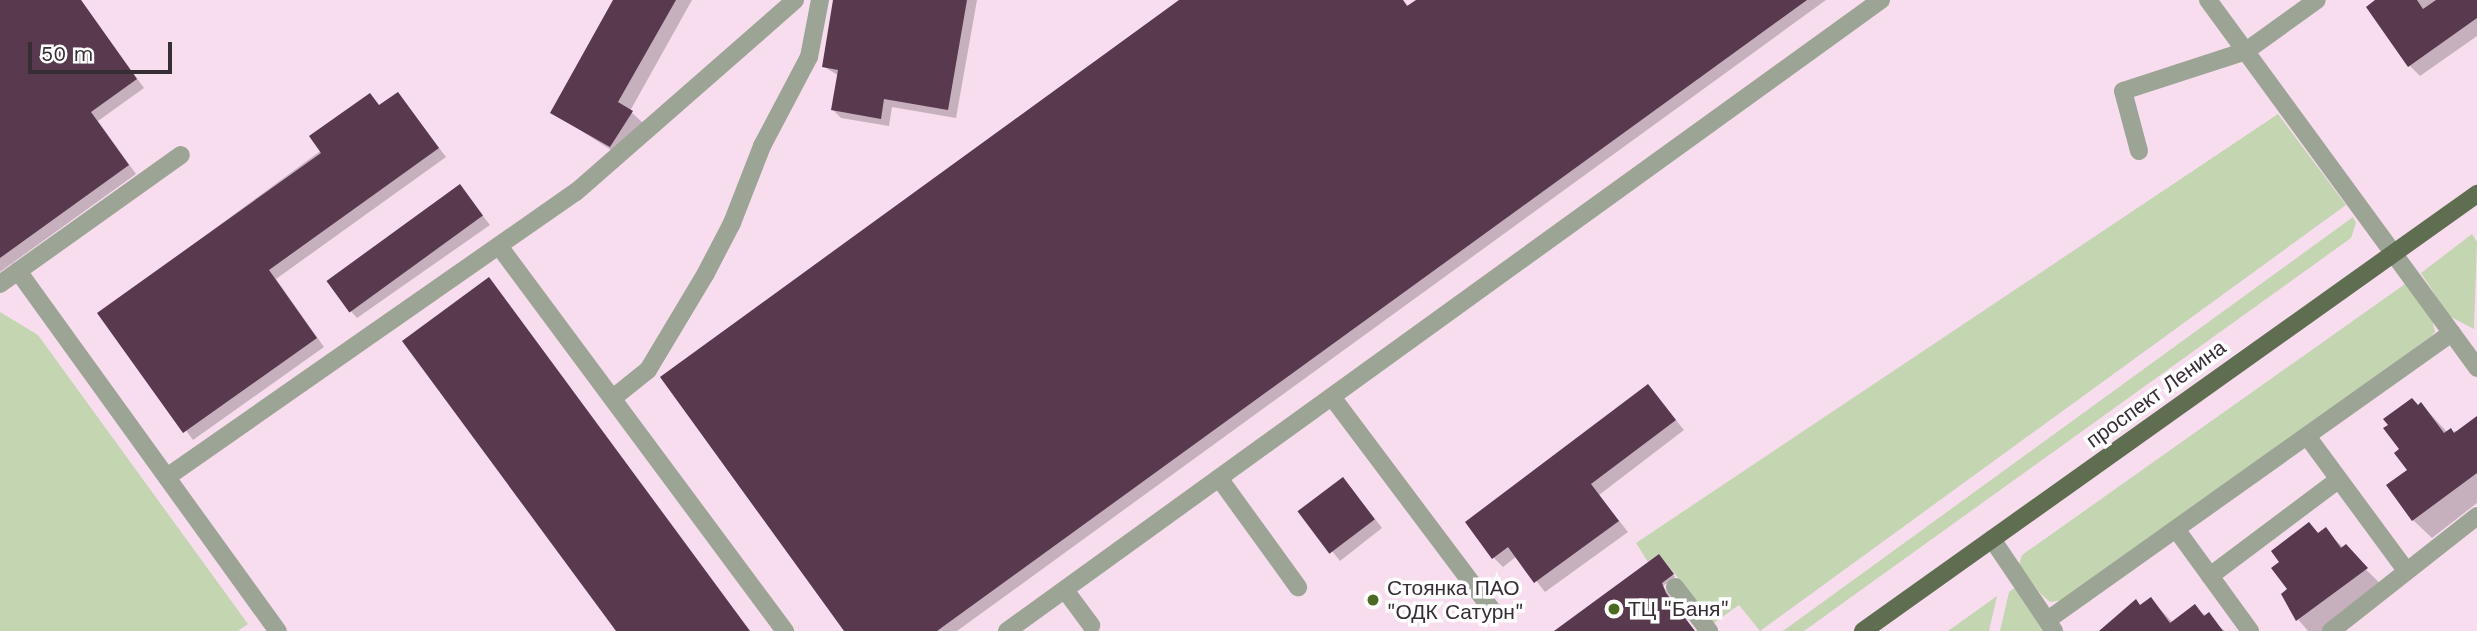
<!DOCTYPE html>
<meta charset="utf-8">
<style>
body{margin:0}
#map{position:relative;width:2477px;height:631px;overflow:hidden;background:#f8ddee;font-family:"Work Sans",sans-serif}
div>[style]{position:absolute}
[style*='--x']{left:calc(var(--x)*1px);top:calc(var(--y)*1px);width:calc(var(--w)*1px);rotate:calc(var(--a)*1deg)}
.green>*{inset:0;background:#c3d6b1}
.shadow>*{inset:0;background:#0003}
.building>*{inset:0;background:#58394e;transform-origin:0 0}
.minor>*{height:18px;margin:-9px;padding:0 9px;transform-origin:9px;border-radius:9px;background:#9ca495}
.major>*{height:18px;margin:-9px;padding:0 9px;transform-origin:9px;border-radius:9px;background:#5f6d51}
.dots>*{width:19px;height:19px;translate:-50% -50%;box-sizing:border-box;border:4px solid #fff;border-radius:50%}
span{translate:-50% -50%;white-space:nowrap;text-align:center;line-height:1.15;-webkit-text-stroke:7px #fff;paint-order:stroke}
.street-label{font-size:21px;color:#372d34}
.poi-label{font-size:21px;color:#372d34}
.left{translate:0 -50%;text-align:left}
.scale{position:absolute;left:28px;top:42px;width:144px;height:32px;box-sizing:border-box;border:4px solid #372d34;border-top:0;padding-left:9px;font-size:21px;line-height:24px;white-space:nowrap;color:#372d34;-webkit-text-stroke:5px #fff;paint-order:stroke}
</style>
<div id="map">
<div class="green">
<i style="clip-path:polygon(2278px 114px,2346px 205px,1760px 631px,1739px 605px,1714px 623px,1659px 554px,1648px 562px,1636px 543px)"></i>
<i style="clip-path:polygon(2353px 217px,2356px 223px,2351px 238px,1804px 631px,1783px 631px)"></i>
<i style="clip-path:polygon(2472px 234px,2477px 242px,2474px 329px,2449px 316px,2421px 273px)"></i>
<i style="clip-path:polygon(2405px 284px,2432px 319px,2435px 332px,2430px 337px,2063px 600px,2050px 602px,2040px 593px,2019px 565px,2022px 555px)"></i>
<i style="clip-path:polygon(0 312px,38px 335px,248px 624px,238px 631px,0 631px)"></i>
<i style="clip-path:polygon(2016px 587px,2047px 631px,2000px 631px,2009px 592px)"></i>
<i style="clip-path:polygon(1997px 596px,1989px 631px,1948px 631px)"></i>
</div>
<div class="shadow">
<i style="clip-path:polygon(0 0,81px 0,144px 88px,98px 121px,136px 174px,0 272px)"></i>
<i style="clip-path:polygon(615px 0,692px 0,630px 111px,643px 123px,622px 157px,552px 112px)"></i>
<i style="clip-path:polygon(835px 0,977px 0,956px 118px,892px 107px,889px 126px,841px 118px,833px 110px,839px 76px,823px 66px)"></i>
<i style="clip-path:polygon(1182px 0,1403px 0,1409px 7px,1419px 0,1826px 0,957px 631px,847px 631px)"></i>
<i style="clip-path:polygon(2378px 0,2477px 0,2477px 36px,2420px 76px,2410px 66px)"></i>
<i style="clip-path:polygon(398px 94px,446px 157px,276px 279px,324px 347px,193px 440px,100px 313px)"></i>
<i style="clip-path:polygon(460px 186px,490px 225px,357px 318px,349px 309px)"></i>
<i style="clip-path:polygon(1648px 386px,1684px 430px,1599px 495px,1628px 532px,1545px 592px,1517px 556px,1503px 567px,1493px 557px)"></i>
<i style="clip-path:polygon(2421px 404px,2448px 433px,2477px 426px,2477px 503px,2432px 538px,2413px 520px,2409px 470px,2401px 449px)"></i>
<i style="clip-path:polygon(1351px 488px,1382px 528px,1340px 561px,1301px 512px)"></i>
<i style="clip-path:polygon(2309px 524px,2319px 534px,2325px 530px,2385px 588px,2327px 631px,2308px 631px,2289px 609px,2293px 606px,2289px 590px)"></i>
<i style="clip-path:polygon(1661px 559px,1675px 577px,1663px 586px,1694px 631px,1557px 631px)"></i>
<i style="clip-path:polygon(2151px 599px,2173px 623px,2195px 607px,2225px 631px,2110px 631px)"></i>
</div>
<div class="building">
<i style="clip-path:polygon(0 0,81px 0,137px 79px,91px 112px,129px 165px,0 258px)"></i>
<i style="clip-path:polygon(613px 0,676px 0,618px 102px,633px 111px,610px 147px,550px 113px)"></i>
<i style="clip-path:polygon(833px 0,967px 0,948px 110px,884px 99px,881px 119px,831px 110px,838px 70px,822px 67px)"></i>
<i style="clip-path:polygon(1179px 0,1403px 0,1407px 6px,1416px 0,1807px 0,937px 631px,844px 631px,660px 377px)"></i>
<i style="clip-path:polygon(2375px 0,2417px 0,2423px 9px,2436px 0,2477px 0,2477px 18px,2408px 67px,2366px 7px)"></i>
<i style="clip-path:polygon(398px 92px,439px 148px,269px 270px,317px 338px,183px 433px,97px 313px,321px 153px,309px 136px,370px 93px,379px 105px)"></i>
<i style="left:460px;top:184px;width:39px;height:165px;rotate:54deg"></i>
<i style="clip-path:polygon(489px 277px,750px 631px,616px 631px,402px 341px)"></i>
<i style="clip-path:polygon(1648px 384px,1676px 420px,1591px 484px,1619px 521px,1534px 583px,1508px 547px,1492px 559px,1465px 522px)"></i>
<i style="clip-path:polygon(2412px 398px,2418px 405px,2421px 402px,2444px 433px,2451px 428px,2454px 433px,2477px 416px,2477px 473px,2412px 521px,2386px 485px,2407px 470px,2394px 453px,2399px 449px,2383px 428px,2388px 425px,2383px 419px)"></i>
<i style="left:1343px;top:477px;width:53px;height:57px;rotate:53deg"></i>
<i style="clip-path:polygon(2309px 522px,2318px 533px,2326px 527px,2341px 548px,2346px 544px,2368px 568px,2296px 621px,2281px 594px,2287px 589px,2271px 568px,2279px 562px,2271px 551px)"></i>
<i style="clip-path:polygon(1659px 554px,1674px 574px,1662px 583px,1666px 593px,1695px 631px,1554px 631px)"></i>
<i style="clip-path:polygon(2151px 597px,2170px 623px,2195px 604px,2204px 616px,2209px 612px,2223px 631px,2099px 631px,2136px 599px,2140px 605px)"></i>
</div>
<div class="minor">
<i style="--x:2208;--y:0;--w:456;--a:53.8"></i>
<i style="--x:2139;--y:151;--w:62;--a:-104.9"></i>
<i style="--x:2123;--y:91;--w:129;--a:-18"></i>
<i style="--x:2246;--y:51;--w:87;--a:-35.7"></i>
<i style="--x:499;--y:246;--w:480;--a:53.4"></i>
<i style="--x:18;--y:271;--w:444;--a:54.2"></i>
<i style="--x:0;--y:284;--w:222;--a:-35.5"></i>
<i style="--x:1332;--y:397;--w:266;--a:53.1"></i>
<i style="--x:613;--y:398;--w:45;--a:-38.7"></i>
<i style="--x:648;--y:370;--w:113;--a:-59.1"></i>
<i style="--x:706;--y:273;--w:56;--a:-62.5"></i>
<i style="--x:732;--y:223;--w:83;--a:-68.7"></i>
<i style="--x:762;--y:146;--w:101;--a:-62.2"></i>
<i style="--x:809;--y:57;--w:58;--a:-79.1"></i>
<i style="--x:2307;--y:436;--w:165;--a:53.6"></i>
<i style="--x:167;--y:477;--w:499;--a:-34.9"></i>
<i style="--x:576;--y:192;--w:291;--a:-41.2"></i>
<i style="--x:1219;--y:478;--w:135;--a:54.1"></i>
<i style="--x:2176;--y:529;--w:126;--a:54"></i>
<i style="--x:1992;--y:539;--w:111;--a:56"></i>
<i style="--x:2210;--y:576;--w:160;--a:-36.9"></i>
<i style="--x:1675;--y:587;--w:56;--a:52.3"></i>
<i style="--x:1065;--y:590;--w:44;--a:53.4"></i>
<i style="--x:2049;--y:619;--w:494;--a:-35.4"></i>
<i style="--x:1007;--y:631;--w:1078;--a:-35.83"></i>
<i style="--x:2331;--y:631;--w:186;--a:-38.2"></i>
</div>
<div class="major">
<i style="--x:1863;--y:631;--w:754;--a:-35.44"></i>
</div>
<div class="dots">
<i style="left:1373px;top:600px;background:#4a6a1f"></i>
<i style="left:1614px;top:609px;background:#4a6a1f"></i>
</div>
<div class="street-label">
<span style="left:2156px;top:394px;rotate:-36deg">проспект Ленина</span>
</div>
<div class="poi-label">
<span class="left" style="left:1387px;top:600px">Стоянка ПАО<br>"ОДК Сатурн"</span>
<span class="left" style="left:1628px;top:609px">ТЦ "Баня"</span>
</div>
<div class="scale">50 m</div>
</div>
